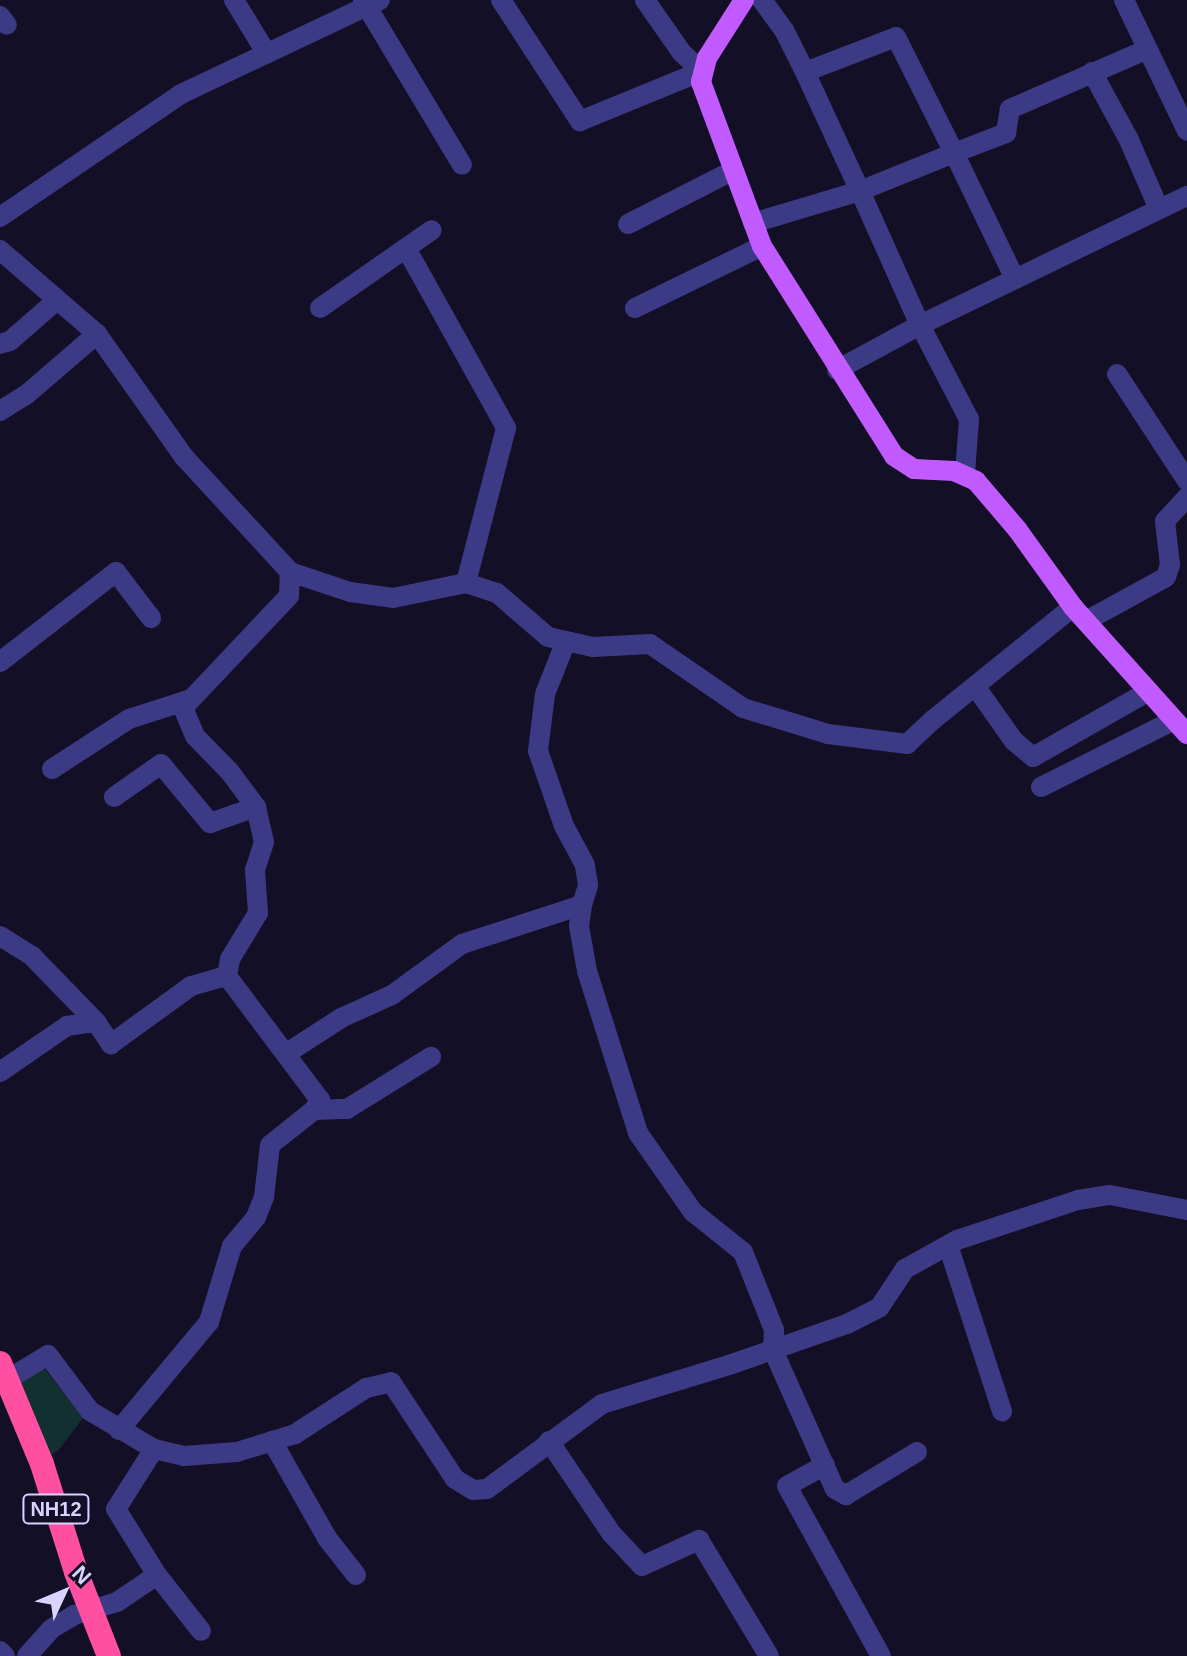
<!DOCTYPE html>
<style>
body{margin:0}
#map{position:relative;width:1187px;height:1656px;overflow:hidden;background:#130f26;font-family:Arial,sans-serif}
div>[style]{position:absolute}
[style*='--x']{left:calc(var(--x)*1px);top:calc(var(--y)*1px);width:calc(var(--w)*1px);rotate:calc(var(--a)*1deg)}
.green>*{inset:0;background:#12302f}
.minor>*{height:20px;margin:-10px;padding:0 10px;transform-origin:10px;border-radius:10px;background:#3d3a85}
.major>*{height:20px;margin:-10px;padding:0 10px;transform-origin:10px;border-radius:10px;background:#c25bff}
.highway-bridge>*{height:24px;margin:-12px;padding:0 12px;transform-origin:12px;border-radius:12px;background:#ff4fa3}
span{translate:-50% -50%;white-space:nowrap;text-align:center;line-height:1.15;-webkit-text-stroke:8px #130f26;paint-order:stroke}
.shield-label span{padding:2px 6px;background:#130f26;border:2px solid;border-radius:6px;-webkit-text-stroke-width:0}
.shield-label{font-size:20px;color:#d9d4ff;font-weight:700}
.north{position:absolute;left:24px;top:1552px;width:80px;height:80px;-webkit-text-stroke:6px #130f26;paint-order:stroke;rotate:46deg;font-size:22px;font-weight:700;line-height:32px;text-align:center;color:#d9d4ff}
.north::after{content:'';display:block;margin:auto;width:28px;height:36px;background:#d9d4ff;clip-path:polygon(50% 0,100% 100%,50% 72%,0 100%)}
</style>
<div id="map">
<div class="green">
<i style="clip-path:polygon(45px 1369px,83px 1418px,58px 1451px,43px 1460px,12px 1384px)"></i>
</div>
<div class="minor">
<i style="--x:234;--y:0;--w:63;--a:58.6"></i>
<i style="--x:363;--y:0;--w:192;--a:59"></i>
<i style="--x:501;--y:0;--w:145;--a:56.9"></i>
<i style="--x:580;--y:121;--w:132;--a:-22.3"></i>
<i style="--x:702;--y:71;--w:27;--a:-138"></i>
<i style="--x:682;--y:53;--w:65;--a:-124.9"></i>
<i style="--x:762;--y:0;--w:37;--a:54"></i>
<i style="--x:784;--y:30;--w:47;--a:63.4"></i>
<i style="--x:1124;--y:0;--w:145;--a:64.3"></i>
<i style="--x:0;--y:16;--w:11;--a:52"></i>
<i style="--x:896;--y:37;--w:130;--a:63.4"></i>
<i style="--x:954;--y:153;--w:101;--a:158"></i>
<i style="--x:860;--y:191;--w:131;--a:-114.8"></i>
<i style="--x:805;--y:72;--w:97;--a:-21"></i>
<i style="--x:1092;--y:72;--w:77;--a:61.4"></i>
<i style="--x:1129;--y:140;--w:75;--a:66.5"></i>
<i style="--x:0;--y:217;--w:219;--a:-34.2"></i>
<i style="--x:181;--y:94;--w:220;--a:-25.3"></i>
<i style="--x:753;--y:223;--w:112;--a:-16.7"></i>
<i style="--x:860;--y:191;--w:147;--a:65.9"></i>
<i style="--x:920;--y:325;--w:106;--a:62.5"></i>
<i style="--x:969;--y:419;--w:55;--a:94.2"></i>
<i style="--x:628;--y:224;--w:117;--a:-27"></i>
<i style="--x:406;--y:248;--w:206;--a:60.9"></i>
<i style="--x:506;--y:428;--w:160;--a:104.5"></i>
<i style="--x:0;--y:250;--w:128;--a:40.9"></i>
<i style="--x:97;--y:334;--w:151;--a:54.7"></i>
<i style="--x:184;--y:457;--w:156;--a:47.3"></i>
<i style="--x:290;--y:572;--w:63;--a:18.4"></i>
<i style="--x:350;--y:592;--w:43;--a:7.9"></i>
<i style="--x:393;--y:598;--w:75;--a:-11.6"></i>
<i style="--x:466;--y:583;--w:33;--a:18"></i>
<i style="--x:497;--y:593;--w:67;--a:40.8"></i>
<i style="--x:548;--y:637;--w:46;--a:12.5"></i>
<i style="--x:593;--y:647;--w:57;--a:-3"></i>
<i style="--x:650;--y:644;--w:113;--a:34.5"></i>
<i style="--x:743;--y:708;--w:89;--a:17"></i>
<i style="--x:828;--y:734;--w:80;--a:7.2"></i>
<i style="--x:907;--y:744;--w:37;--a:-43"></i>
<i style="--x:934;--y:719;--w:179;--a:-38.9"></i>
<i style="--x:1015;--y:279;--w:140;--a:-115.8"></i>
<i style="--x:954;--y:153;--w:56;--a:-21"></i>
<i style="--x:1006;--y:133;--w:24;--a:-81"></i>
<i style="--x:1010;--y:109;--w:150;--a:-23.5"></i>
<i style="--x:320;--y:308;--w:136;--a:-34.9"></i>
<i style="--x:635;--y:308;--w:141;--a:-26"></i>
<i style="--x:0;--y:344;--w:10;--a:-17"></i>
<i style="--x:10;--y:341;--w:62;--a:-41.1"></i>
<i style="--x:837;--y:370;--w:94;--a:-28.5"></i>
<i style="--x:920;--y:325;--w:297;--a:-25.8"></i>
<i style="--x:1117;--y:374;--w:128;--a:56.8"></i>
<i style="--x:0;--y:411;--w:31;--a:-32"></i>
<i style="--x:26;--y:395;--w:94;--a:-40.7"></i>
<i style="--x:1086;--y:621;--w:91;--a:-28.8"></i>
<i style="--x:1166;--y:577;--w:13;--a:-72"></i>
<i style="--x:1170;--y:565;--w:44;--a:-96.5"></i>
<i style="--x:1165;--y:521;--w:33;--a:-47"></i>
<i style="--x:0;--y:662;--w:147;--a:-37.8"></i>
<i style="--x:116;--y:572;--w:58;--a:52.7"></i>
<i style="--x:975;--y:686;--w:67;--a:54.7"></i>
<i style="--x:1014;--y:741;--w:25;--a:40"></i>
<i style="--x:1033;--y:757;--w:133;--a:-29.6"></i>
<i style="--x:52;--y:769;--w:92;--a:-33"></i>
<i style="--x:129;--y:719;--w:62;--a:-17.9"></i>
<i style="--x:1041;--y:787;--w:149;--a:-26.7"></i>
<i style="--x:114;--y:797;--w:57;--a:-35.1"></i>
<i style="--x:161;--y:764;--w:77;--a:50.3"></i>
<i style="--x:210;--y:823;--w:49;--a:-19.2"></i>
<i style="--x:582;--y:905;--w:21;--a:98"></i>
<i style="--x:579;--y:926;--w:46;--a:79.9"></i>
<i style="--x:587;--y:971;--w:170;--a:72.5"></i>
<i style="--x:638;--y:1133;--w:96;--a:55.2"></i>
<i style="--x:693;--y:1212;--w:64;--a:38.7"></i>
<i style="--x:743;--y:1252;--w:84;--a:68.3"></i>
<i style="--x:774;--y:1330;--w:20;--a:93"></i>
<i style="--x:773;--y:1350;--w:152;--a:66"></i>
<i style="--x:835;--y:1489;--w:13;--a:29"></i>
<i style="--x:846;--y:1495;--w:83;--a:-31.2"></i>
<i style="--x:0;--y:936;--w:38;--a:32"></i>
<i style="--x:32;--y:956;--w:92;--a:45.9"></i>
<i style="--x:287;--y:1053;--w:64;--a:-32.9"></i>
<i style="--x:341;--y:1018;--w:56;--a:-24.3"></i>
<i style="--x:392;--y:995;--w:87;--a:-36.1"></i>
<i style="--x:462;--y:944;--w:126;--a:-18"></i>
<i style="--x:582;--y:905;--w:21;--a:-73"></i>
<i style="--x:588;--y:885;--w:20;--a:-99"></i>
<i style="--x:585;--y:865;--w:44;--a:-118.3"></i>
<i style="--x:564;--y:826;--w:79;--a:-109.1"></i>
<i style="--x:538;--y:751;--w:57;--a:-83"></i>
<i style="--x:545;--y:694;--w:57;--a:-68.4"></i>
<i style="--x:0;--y:1072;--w:81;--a:-34.5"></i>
<i style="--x:67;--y:1026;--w:29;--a:-8"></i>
<i style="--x:96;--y:1022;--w:27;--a:56"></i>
<i style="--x:111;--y:1044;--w:99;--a:-35.9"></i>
<i style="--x:191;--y:986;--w:37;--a:-16"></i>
<i style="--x:314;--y:1110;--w:33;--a:-2"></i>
<i style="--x:347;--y:1109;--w:99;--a:-31.8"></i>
<i style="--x:948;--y:1245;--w:175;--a:72"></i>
<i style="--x:0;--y:1384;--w:56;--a:-31.1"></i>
<i style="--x:48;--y:1355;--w:70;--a:53.1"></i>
<i style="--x:90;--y:1411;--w:74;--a:30.7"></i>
<i style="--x:154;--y:1449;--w:31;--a:13"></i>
<i style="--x:184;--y:1456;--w:53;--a:-4.3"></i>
<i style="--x:237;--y:1452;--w:61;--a:-17.2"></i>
<i style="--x:295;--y:1434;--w:85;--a:-32.9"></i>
<i style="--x:366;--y:1388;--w:26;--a:-13"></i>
<i style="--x:391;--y:1382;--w:116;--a:56.6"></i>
<i style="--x:455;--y:1479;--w:21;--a:31"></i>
<i style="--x:473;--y:1490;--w:14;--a:-4"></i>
<i style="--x:487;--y:1489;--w:143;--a:-36.5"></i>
<i style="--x:602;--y:1404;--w:133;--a:-17.1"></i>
<i style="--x:729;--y:1365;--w:125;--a:-19.2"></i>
<i style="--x:847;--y:1324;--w:36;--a:-27"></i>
<i style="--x:879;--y:1308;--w:47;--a:-56.3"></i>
<i style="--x:905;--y:1269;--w:60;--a:-29.1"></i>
<i style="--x:957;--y:1240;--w:127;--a:-18.3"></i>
<i style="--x:1078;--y:1200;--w:32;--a:-9"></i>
<i style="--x:1110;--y:1195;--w:78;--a:11"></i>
<i style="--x:119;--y:1430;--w:141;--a:-50.2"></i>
<i style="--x:209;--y:1322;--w:79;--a:-73.2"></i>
<i style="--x:232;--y:1246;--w:38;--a:-50"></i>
<i style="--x:256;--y:1217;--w:22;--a:-68"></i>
<i style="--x:264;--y:1197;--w:52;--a:-83.4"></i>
<i style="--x:270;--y:1145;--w:56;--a:-38.5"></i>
<i style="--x:314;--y:1110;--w:12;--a:-59"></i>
<i style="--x:320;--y:1100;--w:155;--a:-126.9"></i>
<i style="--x:227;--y:976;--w:17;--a:-80"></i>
<i style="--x:230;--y:959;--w:54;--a:-58.7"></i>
<i style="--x:258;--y:913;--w:43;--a:-94"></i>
<i style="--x:255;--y:870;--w:29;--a:-72"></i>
<i style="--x:264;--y:842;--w:36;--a:-103"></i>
<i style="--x:256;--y:807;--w:44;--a:-126.6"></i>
<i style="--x:230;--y:772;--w:50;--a:-134.2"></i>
<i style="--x:195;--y:736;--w:30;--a:-113"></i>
<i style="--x:183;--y:708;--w:154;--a:-46.6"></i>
<i style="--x:289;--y:596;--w:24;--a:-88"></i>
<i style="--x:272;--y:1441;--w:112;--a:60.4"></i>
<i style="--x:327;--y:1538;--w:47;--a:51.9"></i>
<i style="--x:549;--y:1441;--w:111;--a:56"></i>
<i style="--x:611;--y:1533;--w:45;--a:46.8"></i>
<i style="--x:642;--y:1566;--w:63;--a:-24.5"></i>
<i style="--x:699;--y:1540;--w:135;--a:58.9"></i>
<i style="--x:154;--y:1449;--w:71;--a:122.3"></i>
<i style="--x:116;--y:1509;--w:78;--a:58.2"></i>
<i style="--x:157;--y:1575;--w:71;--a:51.8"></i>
<i style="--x:825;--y:1465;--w:43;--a:151.1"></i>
<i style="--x:787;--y:1486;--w:194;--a:61.1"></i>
<i style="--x:0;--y:1651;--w:7;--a:45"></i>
<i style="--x:27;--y:1656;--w:36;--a:-48"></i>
<i style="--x:51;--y:1629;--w:27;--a:-31"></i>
<i style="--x:74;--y:1615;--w:45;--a:-16.8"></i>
<i style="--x:117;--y:1602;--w:48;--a:-34"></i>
</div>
<div class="major">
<i style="--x:744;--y:0;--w:69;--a:122.5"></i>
<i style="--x:707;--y:58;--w:25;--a:104"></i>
<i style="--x:701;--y:82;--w:175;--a:69.6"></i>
<i style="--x:762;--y:246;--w:248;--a:57.8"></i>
<i style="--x:894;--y:456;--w:24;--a:33"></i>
<i style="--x:914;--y:469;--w:40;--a:2.9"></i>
<i style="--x:954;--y:471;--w:24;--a:24"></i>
<i style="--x:976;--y:481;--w:63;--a:49.5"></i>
<i style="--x:1017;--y:529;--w:96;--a:54.3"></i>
<i style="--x:1073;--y:607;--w:171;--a:48.1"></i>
</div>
<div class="highway-bridge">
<i style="--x:0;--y:1363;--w:109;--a:67.4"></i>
<i style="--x:42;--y:1464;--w:113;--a:72.5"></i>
<i style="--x:76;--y:1572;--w:90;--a:68.6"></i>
</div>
<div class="shield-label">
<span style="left:56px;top:1509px">NH12</span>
</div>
<div class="north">N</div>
</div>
